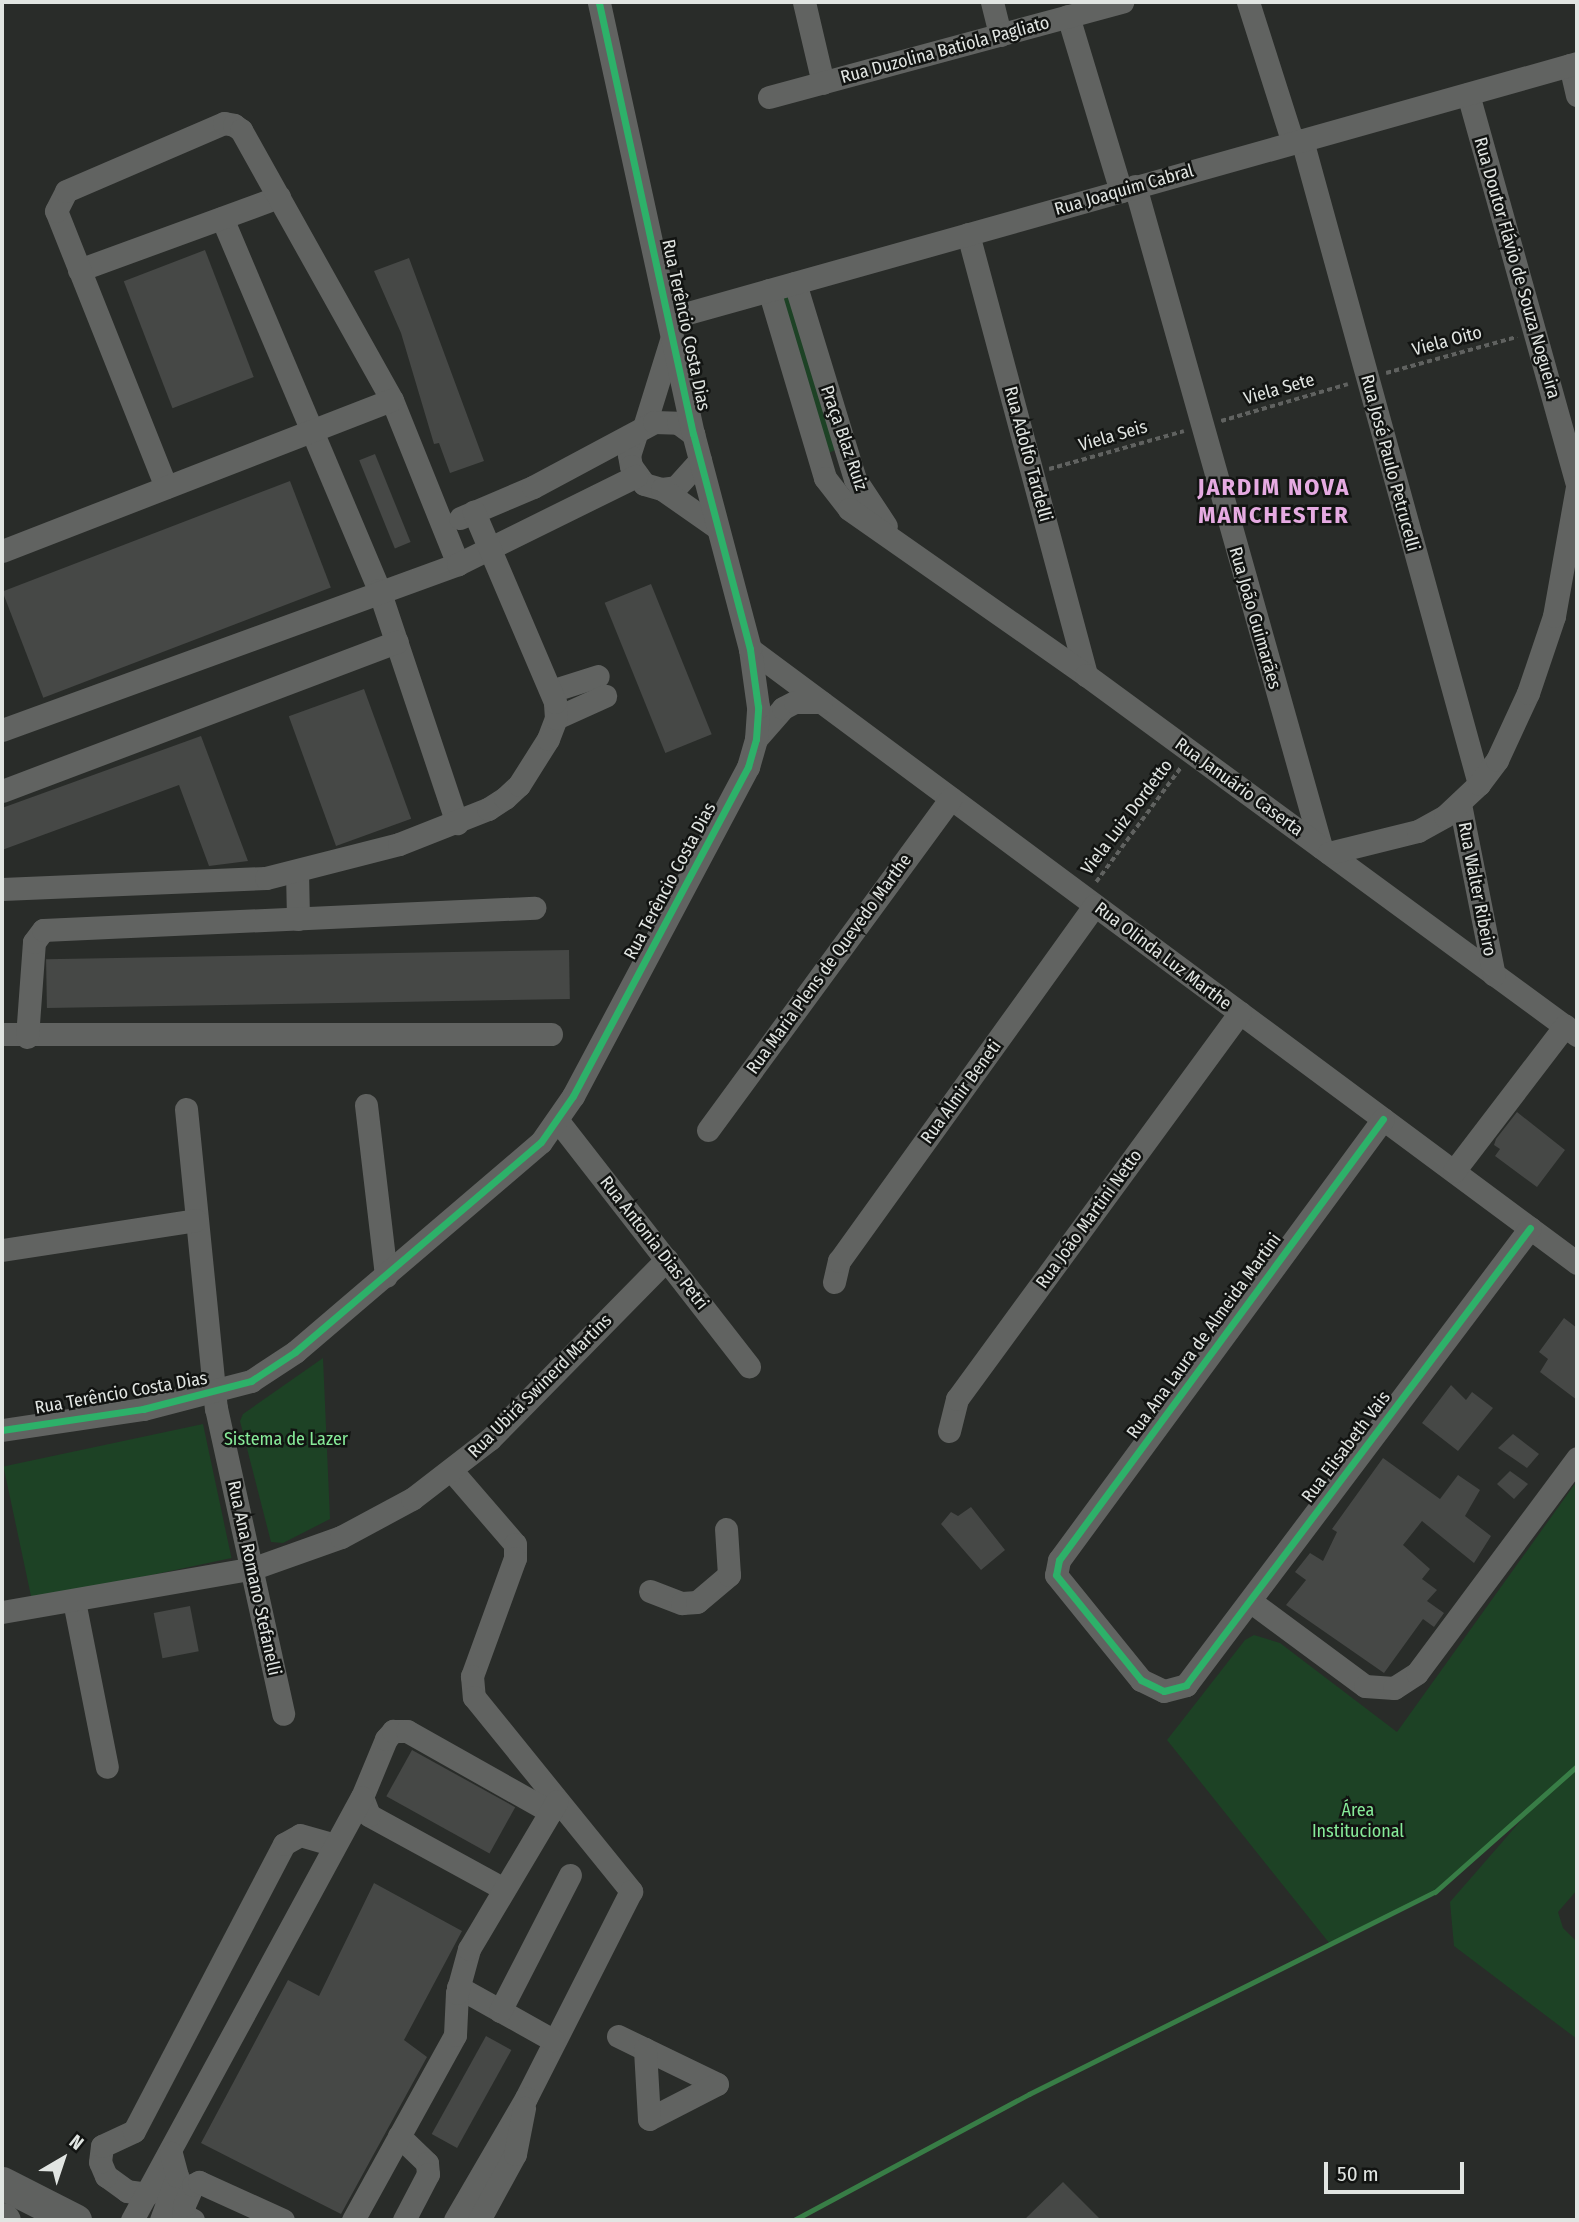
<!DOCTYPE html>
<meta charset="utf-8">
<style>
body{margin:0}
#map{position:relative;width:1579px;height:2222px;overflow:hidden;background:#292c29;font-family:"Fira Sans Condensed",sans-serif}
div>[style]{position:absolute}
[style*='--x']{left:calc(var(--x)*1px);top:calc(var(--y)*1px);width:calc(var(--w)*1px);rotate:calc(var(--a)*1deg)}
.green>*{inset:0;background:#1d4225;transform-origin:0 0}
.stream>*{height:5px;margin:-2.5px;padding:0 2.5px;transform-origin:2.5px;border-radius:2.5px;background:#387d46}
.building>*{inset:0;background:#464846;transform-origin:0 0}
.path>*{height:3.5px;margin-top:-1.75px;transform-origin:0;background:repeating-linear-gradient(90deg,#606260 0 5px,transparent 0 8.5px)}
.minor>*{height:23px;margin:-11.5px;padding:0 11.5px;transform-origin:11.5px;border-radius:11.5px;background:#616361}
.highway>*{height:33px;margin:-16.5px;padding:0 16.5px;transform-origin:16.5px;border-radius:16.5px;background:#5f615f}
.cycleway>*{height:7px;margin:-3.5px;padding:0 3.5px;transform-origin:3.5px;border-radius:3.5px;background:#2db169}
span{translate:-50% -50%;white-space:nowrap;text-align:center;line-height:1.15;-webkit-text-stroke:5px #121412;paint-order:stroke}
.street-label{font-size:18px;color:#e1e5e2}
.park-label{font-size:18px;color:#87eb99}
.district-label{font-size:24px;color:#e6abe2;font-weight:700;letter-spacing:2px}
.frame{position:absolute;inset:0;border:4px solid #e1e5e2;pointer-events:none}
.north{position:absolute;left:28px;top:2124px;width:70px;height:70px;-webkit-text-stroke:5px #121412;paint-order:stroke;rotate:39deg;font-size:19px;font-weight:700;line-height:28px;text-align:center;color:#e1e5e2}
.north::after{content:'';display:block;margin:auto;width:24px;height:32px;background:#e1e5e2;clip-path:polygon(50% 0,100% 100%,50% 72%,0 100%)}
.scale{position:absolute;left:1324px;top:2162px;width:140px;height:32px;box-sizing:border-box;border:4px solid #e1e5e2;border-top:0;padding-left:9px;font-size:21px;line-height:24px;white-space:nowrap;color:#e1e5e2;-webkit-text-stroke:5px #121412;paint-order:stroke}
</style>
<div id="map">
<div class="green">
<i style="clip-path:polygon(789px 296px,835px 450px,831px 452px,826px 452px,780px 298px)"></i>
<i style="clip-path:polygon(323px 1358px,330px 1519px,283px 1543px,271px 1542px,240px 1421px,243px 1414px)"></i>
<i style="left:203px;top:1424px;width:137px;height:204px;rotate:78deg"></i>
<i style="clip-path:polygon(1577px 1481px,1577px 1890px,1558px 1912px,1563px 1928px,1577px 1942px,1577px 2039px,1454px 1946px,1450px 1902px,1537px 1802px,1435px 1892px,1330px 1944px,1167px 1740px,1245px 1640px,1254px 1635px,1280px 1643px,1397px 1732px)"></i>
</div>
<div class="stream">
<i style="--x:794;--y:2220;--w:267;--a:-28.2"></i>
<i style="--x:1029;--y:2094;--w:453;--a:-26.5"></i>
<i style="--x:1435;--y:1892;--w:190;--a:-41.6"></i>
</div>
<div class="building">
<i style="left:205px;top:250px;width:136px;height:87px;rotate:69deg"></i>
<i style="clip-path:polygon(409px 258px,484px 461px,450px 473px,439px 443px,434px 444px,401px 333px,374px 271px)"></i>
<i style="left:375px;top:454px;width:95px;height:17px;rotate:68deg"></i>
<i style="left:290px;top:481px;width:114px;height:308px;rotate:69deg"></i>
<i style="left:651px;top:584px;width:162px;height:50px;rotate:68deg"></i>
<i style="left:364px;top:689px;width:138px;height:80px;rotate:70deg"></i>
<i style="clip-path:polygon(201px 736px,248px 861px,209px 866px,179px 785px,2px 850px,2px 808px)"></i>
<i style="left:569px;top:950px;width:49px;height:523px;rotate:89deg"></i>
<i style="clip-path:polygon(1517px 1112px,1565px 1150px,1537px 1187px,1495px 1156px,1500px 1149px,1494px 1145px,1496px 1139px)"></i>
<i style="clip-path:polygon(1564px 1318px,1577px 1328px,1577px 1400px,1540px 1372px,1548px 1359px,1539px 1352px)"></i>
<i style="clip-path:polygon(1451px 1385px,1466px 1400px,1472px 1392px,1493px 1408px,1458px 1451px,1422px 1423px)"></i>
<i style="clip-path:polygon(1513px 1434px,1539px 1454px,1527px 1468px,1498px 1448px)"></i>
<i style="clip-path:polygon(1383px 1458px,1440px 1499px,1458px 1475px,1480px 1490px,1465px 1516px,1491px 1536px,1474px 1563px,1422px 1521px,1403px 1545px,1430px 1569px,1422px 1579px,1437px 1590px,1427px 1601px,1444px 1613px,1434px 1627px,1423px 1619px,1384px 1673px,1286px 1605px,1306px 1580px,1295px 1572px,1310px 1553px,1323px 1561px,1337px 1532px,1332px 1529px)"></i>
<i style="clip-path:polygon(1510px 1471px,1528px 1484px,1514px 1499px,1497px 1484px)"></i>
<i style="clip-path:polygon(971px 1507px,1005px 1550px,981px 1570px,941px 1524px,951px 1512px,958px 1516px)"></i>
<i style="left:190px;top:1606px;width:46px;height:37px;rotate:79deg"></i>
<i style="left:412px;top:1750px;width:118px;height:53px;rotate:29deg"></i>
<i style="clip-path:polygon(374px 1883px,462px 1931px,404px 2040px,427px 2057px,341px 2214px,201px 2143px,288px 1980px,319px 1996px)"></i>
<i style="left:486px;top:2036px;width:29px;height:112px;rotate:29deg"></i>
<i style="clip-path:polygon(1063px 2182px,1101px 2220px,1024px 2220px)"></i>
</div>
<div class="path">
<i style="--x:1386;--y:373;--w:136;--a:-15.4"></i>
<i style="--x:1221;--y:421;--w:132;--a:-16.2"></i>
<i style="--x:1049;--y:469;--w:140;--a:-15.7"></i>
<i style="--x:1096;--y:882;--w:143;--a:-53.5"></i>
</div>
<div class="minor">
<i style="--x:804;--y:2;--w:83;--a:76.8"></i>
<i style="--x:992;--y:2;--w:34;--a:76"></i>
<i style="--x:1248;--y:2;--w:148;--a:72.3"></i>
<i style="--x:1068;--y:16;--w:183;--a:73.2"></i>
<i style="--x:1570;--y:65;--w:31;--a:77"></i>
<i style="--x:1468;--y:94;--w:405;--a:74.4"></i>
<i style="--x:769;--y:97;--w:366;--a:-15.1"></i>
<i style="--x:1302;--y:140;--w:668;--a:74.63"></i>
<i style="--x:1135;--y:186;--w:687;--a:74.28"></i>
<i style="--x:222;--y:218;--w:404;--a:67.1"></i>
<i style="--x:379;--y:590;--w:246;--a:71.5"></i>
<i style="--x:968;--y:234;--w:457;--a:75"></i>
<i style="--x:79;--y:270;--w:213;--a:-20.1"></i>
<i style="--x:795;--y:283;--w:205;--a:73"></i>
<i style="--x:855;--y:479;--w:56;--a:56.6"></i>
<i style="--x:769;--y:290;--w:196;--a:73.4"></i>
<i style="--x:825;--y:478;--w:39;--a:52"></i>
<i style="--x:849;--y:509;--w:289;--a:35"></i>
<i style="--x:1086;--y:675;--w:609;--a:36.25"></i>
<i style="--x:670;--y:318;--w:942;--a:-15.7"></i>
<i style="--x:644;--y:427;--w:94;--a:-72.7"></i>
<i style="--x:636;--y:434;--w:22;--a:108"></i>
<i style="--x:629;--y:455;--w:11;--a:80"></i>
<i style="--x:631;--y:466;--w:22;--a:54"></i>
<i style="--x:644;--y:484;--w:19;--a:16"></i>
<i style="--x:662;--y:489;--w:14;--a:-8"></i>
<i style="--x:676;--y:487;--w:36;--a:-48"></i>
<i style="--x:166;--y:487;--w:297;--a:-111.7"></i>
<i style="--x:56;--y:211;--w:22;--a:-63"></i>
<i style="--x:66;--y:191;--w:172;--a:-23.3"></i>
<i style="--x:224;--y:123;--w:10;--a:11"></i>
<i style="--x:234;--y:125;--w:9;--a:36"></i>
<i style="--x:241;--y:130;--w:309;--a:60.8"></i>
<i style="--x:392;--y:400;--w:177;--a:68.1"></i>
<i style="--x:662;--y:489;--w:66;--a:35.1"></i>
<i style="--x:460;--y:518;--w:79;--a:-23"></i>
<i style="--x:533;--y:487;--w:137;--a:-28.2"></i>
<i style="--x:654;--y:422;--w:24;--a:2"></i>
<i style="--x:678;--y:423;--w:19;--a:36"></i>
<i style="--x:2;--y:551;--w:418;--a:-21.2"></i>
<i style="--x:750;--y:649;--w:1030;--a:36.59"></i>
<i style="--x:551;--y:691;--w:49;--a:-17.7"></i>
<i style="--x:556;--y:718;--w:54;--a:-24.2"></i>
<i style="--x:2;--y:730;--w:485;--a:-20"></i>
<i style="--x:458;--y:564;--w:199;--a:-26.3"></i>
<i style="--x:756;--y:739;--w:41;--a:-48.9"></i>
<i style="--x:783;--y:708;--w:13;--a:-27"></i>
<i style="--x:795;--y:702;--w:26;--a:0"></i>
<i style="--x:2;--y:791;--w:422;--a:-20.7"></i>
<i style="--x:1460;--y:804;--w:174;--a:78.8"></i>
<i style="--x:1329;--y:853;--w:92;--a:-13.9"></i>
<i style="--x:1418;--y:831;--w:31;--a:-29"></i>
<i style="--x:1445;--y:816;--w:47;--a:-43.3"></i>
<i style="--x:1479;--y:784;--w:30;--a:-53"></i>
<i style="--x:1497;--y:760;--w:74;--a:-65.2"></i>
<i style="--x:1528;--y:693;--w:81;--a:-71.3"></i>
<i style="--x:1554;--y:616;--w:131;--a:-79.9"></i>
<i style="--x:297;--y:871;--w:48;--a:88.8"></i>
<i style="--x:2;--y:889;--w:264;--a:-2.4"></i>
<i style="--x:266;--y:878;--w:137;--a:-14.3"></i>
<i style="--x:399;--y:844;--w:96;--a:-21.5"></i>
<i style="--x:488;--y:809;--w:20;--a:-33"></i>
<i style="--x:505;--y:798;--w:19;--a:-43"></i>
<i style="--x:519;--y:785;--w:54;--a:-57.8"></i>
<i style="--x:548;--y:739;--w:22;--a:-69"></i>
<i style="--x:556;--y:718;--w:16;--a:-94"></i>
<i style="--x:555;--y:702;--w:207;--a:-113.1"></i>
<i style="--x:2;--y:1034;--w:549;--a:0"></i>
<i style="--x:27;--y:1037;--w:95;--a:-85.8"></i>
<i style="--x:34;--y:942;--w:15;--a:-53"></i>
<i style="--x:43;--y:930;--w:492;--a:-2.6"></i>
<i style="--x:366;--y:1105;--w:172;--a:83.3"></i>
<i style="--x:186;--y:1109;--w:301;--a:84.3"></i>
<i style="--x:216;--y:1408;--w:313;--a:77.6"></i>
<i style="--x:1383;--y:1119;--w:547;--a:126.3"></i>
<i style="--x:1059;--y:1560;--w:15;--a:101"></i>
<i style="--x:1056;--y:1575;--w:135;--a:51"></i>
<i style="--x:1141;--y:1680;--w:25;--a:26"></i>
<i style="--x:1164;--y:1691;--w:23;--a:-15"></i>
<i style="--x:1186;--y:1685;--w:572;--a:-53.03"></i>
<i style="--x:558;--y:1121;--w:311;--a:52.1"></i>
<i style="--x:708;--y:1130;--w:411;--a:-53.8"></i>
<i style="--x:1454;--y:1171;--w:183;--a:-52.6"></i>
<i style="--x:2;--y:1250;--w:196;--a:-8.8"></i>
<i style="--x:834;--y:1282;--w:22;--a:-77"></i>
<i style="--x:839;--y:1261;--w:438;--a:-54.3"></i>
<i style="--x:2;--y:1430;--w:143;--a:-8.5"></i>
<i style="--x:143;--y:1409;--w:112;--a:-14.5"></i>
<i style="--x:251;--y:1381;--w:53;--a:-33.4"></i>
<i style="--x:295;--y:1352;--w:323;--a:-40.5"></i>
<i style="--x:541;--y:1142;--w:56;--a:-55.2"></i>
<i style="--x:573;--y:1096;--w:373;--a:-62"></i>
<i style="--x:748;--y:767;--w:29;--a:-74"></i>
<i style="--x:756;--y:739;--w:32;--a:-86"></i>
<i style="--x:758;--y:707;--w:59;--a:-97.9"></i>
<i style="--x:750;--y:649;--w:222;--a:-104.8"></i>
<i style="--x:693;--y:434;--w:442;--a:-102.3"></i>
<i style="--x:949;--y:1431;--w:33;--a:-76"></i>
<i style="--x:957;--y:1399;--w:479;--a:-53.8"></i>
<i style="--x:452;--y:1471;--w:96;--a:49.2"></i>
<i style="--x:515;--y:1544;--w:14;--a:90"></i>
<i style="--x:515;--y:1558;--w:126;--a:110"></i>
<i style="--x:472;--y:1676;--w:21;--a:85"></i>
<i style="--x:474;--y:1697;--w:250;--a:51"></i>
<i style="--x:631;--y:1891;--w:232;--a:116.9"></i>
<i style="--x:526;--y:2098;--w:141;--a:120.2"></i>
<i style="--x:650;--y:1591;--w:34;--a:21"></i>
<i style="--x:682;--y:1603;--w:15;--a:-4"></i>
<i style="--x:697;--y:1602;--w:42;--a:-40.2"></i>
<i style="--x:729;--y:1575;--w:46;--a:-93.7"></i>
<i style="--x:74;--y:1601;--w:169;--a:78.8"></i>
<i style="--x:1250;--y:1601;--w:143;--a:36.5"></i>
<i style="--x:1365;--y:1686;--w:29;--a:4"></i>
<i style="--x:1394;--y:1688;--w:27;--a:-33"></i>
<i style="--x:1417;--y:1673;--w:268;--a:-53.3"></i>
<i style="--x:2;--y:1612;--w:256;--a:-9.9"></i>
<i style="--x:254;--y:1568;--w:92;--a:-19.6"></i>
<i style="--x:341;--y:1537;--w:81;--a:-28.2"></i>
<i style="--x:412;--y:1499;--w:98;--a:-37.6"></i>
<i style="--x:490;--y:1439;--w:252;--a:-45.5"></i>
<i style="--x:504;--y:1889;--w:154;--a:-151.3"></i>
<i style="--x:369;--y:1815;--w:19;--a:-111"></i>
<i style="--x:362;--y:1797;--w:63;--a:-67.5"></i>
<i style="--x:386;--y:1739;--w:11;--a:-49"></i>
<i style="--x:393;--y:1731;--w:14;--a:0"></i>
<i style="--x:407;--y:1731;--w:165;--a:29.4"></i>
<i style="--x:458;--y:1987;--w:109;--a:29.2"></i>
<i style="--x:500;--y:2011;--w:153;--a:-62.8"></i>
<i style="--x:618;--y:2036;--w:30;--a:26"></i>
<i style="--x:645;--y:2049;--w:80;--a:25.9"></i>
<i style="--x:717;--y:2084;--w:76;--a:152.8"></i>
<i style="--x:649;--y:2119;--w:70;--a:-93.3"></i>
<i style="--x:399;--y:2136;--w:39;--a:44"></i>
<i style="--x:427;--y:2163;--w:11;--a:85"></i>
<i style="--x:428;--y:2174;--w:52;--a:117.6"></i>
<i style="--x:148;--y:2194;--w:21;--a:-172"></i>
<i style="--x:127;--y:2191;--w:26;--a:-144"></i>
<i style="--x:106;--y:2176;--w:15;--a:-113"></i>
<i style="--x:100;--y:2162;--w:16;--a:-83"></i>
<i style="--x:102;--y:2146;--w:35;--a:-25"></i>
<i style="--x:134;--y:2131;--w:324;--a:-62.4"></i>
<i style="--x:284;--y:1844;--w:18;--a:-29"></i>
<i style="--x:300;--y:1835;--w:35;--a:16"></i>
<i style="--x:132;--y:2220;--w:481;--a:-61.5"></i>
<i style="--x:161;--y:2220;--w:47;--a:-70"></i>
<i style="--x:177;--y:2176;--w:24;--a:-105"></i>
<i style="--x:193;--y:2220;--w:11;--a:-153"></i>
<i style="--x:183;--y:2215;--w:10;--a:-84"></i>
<i style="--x:184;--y:2205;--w:22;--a:-66"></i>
<i style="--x:193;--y:2185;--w:7;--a:-27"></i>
<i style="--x:199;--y:2182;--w:92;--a:24.3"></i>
<i style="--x:353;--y:2220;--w:211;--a:-61.1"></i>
<i style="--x:455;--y:2035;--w:42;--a:-87.3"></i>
<i style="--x:457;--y:1993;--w:46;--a:-74.7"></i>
<i style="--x:469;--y:1949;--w:172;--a:-59.3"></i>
<i style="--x:479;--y:2220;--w:75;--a:-61.4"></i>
<i style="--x:515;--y:2154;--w:47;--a:-78.9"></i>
</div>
<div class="highway">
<i style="--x:2;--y:2183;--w:82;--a:26.9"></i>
<i style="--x:2;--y:2219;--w:2;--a:27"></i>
</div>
<div class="cycleway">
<i style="--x:1383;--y:1119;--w:547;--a:126.3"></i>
<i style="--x:1059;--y:1560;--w:15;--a:101"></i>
<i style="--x:1056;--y:1575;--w:135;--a:51"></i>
<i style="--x:1141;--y:1680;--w:25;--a:26"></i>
<i style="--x:1164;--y:1691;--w:23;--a:-15"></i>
<i style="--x:1186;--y:1685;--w:572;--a:-53.03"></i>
<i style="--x:2;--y:1430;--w:143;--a:-8.5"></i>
<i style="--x:143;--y:1409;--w:112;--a:-14.5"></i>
<i style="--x:251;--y:1381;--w:53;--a:-33.4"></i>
<i style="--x:295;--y:1352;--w:323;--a:-40.5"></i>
<i style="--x:541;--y:1142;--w:56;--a:-55.2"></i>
<i style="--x:573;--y:1096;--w:373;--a:-62"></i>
<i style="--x:748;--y:767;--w:29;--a:-74"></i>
<i style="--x:756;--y:739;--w:32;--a:-86"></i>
<i style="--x:758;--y:707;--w:59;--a:-97.9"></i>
<i style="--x:750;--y:649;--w:222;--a:-104.8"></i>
<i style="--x:693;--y:434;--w:442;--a:-102.3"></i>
</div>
<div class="street-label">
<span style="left:945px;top:50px;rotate:-15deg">Rua Duzolina Batiola Pagliato</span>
<span style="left:1124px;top:190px;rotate:-16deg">Rua Joaquim Cabral</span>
<span style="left:1517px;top:268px;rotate:74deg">Rua Doutor Flávio de Souza Nogueira</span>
<span style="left:686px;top:325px;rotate:78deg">Rua Terêncio Costa Dias</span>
<span style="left:1447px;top:341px;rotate:-15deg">Viela Oito</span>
<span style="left:1279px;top:389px;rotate:-16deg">Viela Sete</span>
<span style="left:1113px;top:436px;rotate:-16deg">Viela Seis</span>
<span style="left:844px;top:438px;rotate:71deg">Praça Blaz Ruiz</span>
<span style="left:1028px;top:454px;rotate:75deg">Rua Adolfo Tardelli</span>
<span style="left:1390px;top:463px;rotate:75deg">Rua José Paulo Petrucelli</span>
<span style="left:1255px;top:618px;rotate:74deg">Rua João Guimarães</span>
<span style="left:1239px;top:787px;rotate:36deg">Rua Januário Caserta</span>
<span style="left:1127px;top:817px;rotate:-53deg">Viela Luiz Dordetto</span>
<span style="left:670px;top:881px;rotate:-62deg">Rua Terêncio Costa Dias</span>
<span style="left:1477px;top:889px;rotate:79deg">Rua Walter Ribeiro</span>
<span style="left:1163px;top:956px;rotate:37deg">Rua Olinda Luz Marthe</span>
<span style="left:829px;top:964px;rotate:-54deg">Rua Maria Plens de Quevedo Marthe</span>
<span style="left:961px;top:1092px;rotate:-54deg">Rua Almir Beneti</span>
<span style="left:1089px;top:1219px;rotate:-54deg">Rua João Martini Netto</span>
<span style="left:654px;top:1243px;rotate:52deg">Rua Antonia Dias Petri</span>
<span style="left:1204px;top:1336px;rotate:-54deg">Rua Ana Laura de Almeida Martini</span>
<span style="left:540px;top:1386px;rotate:-45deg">Rua Ubirá Swinerd Martins</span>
<span style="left:121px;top:1393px;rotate:-10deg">Rua Terêncio Costa Dias</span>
<span style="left:1346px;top:1447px;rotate:-53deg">Rua Elisabeth Vais</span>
<span style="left:254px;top:1578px;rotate:78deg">Rua Ana Romano Stefanelli</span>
</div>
<div class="park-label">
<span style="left:286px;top:1439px">Sistema de Lazer</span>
<span style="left:1358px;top:1821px">Área<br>Institucional</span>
</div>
<div class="district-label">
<span style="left:1274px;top:502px">JARDIM NOVA<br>MANCHESTER</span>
</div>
<div class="frame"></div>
<div class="north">N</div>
<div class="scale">50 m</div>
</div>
